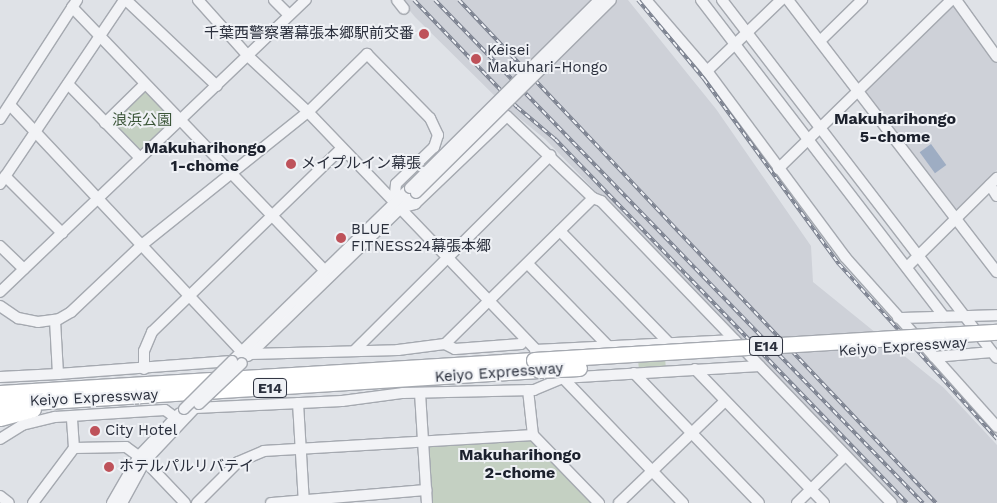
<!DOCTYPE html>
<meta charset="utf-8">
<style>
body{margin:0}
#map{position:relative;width:997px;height:503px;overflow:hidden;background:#dfe2e7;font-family:"Work Sans","Noto Sans JP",sans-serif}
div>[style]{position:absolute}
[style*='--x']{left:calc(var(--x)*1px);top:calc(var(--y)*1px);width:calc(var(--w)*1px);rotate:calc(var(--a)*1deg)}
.built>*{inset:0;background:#ced1d8}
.green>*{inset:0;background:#c4d0c2;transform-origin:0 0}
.water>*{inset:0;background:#9eadc3;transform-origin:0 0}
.roads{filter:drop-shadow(1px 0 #a5a9b0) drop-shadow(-1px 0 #a5a9b0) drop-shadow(0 1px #a5a9b0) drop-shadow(0 -1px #a5a9b0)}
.minor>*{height:10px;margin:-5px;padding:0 5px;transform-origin:5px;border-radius:5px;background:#f2f3f6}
.highway>*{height:15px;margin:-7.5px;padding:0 7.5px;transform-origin:7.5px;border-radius:7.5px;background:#fff}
.rail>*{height:4px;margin-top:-2px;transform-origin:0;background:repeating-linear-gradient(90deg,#eff1f5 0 5.5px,#7b818f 0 11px);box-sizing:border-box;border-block:1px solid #7b818f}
.bridges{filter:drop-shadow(1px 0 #a5a9b0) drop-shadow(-1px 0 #a5a9b0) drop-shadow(0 1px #a5a9b0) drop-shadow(0 -1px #a5a9b0)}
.minor-bridge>*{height:10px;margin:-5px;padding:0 5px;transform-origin:5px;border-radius:5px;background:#f2f3f6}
.highway-bridge>*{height:15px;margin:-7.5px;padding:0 7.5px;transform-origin:7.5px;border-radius:7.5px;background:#fff}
.dots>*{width:14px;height:14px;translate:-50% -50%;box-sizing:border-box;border:2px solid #eff1f5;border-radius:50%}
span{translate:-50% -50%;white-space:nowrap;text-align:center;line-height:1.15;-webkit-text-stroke:4px #eff1f5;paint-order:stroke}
.shield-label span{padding:1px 4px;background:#eff1f5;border:1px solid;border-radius:4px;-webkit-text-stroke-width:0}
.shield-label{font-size:14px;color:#2a2f3c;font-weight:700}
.poi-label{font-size:15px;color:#2a2f3c}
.right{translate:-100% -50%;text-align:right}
.left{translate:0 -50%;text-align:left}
.park-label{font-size:15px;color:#3c5639}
.street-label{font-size:15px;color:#2a2f3c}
.neighbourhood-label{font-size:16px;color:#1c212d;font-weight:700}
</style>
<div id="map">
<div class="built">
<i style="clip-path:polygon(401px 0,628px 0,716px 109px,811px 246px,813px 282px,944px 388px,997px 445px,997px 503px,898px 503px,545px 139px,508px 109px,415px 17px)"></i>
<i style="clip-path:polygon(952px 6px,957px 8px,997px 63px,997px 170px,957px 209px,952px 209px,866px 96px,866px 91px)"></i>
</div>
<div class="green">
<i style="clip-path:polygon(142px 91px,147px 91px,172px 117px,173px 122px,143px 152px,138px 152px,113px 126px,112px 120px)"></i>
<i style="left:665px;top:358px;width:11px;height:27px;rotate:85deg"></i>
<i style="clip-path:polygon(533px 440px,594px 503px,432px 503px,429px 448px,432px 444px)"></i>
</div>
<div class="water">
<i style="left:931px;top:144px;width:26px;height:14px;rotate:54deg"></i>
</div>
<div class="roads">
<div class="minor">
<i style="--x:126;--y:0;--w:125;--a:43.4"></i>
<i style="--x:198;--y:0;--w:75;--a:48.2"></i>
<i style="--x:248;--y:56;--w:82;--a:43"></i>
<i style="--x:308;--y:112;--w:542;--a:46.2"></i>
<i style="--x:274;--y:0;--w:21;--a:45"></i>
<i style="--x:397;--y:0;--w:11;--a:52"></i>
<i style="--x:646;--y:0;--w:94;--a:49.3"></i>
<i style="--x:707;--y:71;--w:232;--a:53.4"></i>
<i style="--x:845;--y:257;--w:228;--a:48.2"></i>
<i style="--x:701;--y:0;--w:399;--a:52.5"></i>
<i style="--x:722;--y:0;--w:451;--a:52.5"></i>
<i style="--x:788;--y:0;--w:343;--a:52.5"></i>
<i style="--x:956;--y:0;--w:70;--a:54.3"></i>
<i style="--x:72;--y:7;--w:364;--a:46.2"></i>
<i style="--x:820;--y:41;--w:59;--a:-44.3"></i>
<i style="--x:707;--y:71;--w:103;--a:-43.8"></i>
<i style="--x:68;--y:84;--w:103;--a:45.8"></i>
<i style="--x:10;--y:105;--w:339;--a:46.8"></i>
<i style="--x:242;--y:352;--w:8;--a:14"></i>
<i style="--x:250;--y:354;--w:148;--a:-1.5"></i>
<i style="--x:398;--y:350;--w:47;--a:-7.3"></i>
<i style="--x:445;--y:344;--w:208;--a:-44.6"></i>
<i style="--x:0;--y:119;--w:142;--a:-57.1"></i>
<i style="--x:105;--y:123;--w:56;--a:-44.3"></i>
<i style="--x:778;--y:169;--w:242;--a:-44.3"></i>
<i style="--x:5;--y:176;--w:81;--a:45"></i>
<i style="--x:0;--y:184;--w:222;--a:-56"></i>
<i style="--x:990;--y:185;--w:13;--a:58"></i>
<i style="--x:400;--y:208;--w:16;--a:-15"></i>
<i style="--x:415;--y:204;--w:127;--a:-43.7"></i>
<i style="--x:507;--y:116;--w:119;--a:43.6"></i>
<i style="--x:593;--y:198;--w:9;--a:21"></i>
<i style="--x:601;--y:201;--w:419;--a:46.1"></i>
<i style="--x:560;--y:231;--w:158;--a:45.8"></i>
<i style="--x:0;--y:246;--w:33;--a:44"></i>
<i style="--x:528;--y:264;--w:116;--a:45.7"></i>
<i style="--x:907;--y:267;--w:127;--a:-44.7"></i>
<i style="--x:0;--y:292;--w:423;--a:-43.7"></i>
<i style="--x:0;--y:306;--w:22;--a:34"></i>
<i style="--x:18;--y:318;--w:20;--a:11"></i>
<i style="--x:38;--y:322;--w:21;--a:-8"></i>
<i style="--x:59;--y:319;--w:14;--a:-30"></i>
<i style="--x:71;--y:312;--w:99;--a:-43.4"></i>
<i style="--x:143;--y:244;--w:211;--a:-38.7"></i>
<i style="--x:308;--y:112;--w:83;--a:-44.5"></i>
<i style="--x:367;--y:54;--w:90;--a:45.5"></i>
<i style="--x:430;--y:118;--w:19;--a:65"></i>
<i style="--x:438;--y:135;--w:13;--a:108"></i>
<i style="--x:434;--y:147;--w:53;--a:135.8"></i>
<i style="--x:396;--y:184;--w:19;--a:96"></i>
<i style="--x:898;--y:318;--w:99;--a:-1.7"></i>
<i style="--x:445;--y:344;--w:11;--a:27"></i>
<i style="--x:455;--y:349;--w:66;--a:-4.3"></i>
<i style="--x:521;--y:344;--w:5;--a:-53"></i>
<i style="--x:355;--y:350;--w:276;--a:-44.9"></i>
<i style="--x:535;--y:350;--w:200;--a:-2.9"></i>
<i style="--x:248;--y:356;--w:234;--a:-44.1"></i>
<i style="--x:934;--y:357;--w:58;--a:-4.9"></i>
<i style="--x:144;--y:369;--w:18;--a:-90"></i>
<i style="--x:144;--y:351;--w:21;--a:-67"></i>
<i style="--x:152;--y:332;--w:264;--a:-44.1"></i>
<i style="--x:695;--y:369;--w:186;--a:46.1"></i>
<i style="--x:634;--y:373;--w:180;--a:46.1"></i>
<i style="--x:58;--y:374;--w:174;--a:-4.3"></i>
<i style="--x:232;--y:361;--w:248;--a:-44.2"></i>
<i style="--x:0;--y:377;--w:58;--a:-3"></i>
<i style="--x:58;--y:374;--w:54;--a:-93.2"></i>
<i style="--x:528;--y:390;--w:45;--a:83.7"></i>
<i style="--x:533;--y:435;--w:95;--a:45.9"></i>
<i style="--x:420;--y:393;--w:110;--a:86.4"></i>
<i style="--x:298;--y:403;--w:100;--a:86.6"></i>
<i style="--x:0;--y:439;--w:26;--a:-32"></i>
<i style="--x:22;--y:425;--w:34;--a:-14"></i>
<i style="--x:55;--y:417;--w:110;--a:-3.6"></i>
<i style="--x:165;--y:410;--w:14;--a:36"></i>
<i style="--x:74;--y:448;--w:52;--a:-1.1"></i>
<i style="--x:126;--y:447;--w:24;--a:36"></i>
<i style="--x:145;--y:461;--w:58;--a:46.4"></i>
<i style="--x:0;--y:496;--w:11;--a:38"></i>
<i style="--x:33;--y:503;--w:69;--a:-53.3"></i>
<i style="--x:74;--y:448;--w:32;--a:-94"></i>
<i style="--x:112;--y:503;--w:54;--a:-60.1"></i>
<i style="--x:139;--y:456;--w:59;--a:-46.4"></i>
<i style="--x:122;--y:503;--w:48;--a:-61.3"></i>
<i style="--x:145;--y:461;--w:73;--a:-46.7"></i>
<i style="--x:195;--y:408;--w:147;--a:-2.7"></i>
<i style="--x:342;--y:401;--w:62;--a:-7.5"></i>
<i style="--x:403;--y:393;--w:131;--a:-1.3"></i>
<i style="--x:534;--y:390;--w:30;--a:-23"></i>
<i style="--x:562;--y:378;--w:198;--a:-3.5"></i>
<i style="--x:197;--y:503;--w:58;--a:-45"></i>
<i style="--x:238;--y:462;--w:28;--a:-23"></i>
<i style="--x:264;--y:451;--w:269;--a:-3.4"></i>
<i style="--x:271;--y:503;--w:156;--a:-4.8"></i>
<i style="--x:619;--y:503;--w:147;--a:-43.9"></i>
<i style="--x:797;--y:503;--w:67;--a:-44.4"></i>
</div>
<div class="highway">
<i style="--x:0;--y:393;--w:535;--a:-3.54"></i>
<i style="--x:0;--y:404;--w:540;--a:-3.61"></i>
<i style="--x:0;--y:418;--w:34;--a:-15"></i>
</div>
</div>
<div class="rail">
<i style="--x:414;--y:0;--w:149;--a:46.1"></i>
<i style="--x:517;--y:107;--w:50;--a:40.1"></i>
<i style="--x:555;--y:139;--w:506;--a:45.96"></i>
<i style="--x:435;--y:0;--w:701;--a:45.87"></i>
<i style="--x:459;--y:0;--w:693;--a:46.52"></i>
<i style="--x:638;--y:0;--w:103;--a:50.1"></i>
<i style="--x:704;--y:79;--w:229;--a:53.9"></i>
<i style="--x:839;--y:264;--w:236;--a:47.9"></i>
</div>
<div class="bridges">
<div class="minor-bridge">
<i style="--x:410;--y:188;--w:267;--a:-44.8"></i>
<i style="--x:416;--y:193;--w:274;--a:-44.7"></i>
<i style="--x:199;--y:404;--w:59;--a:-43.6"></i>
<i style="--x:184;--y:409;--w:68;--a:-45"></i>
</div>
<div class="highway-bridge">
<i style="--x:534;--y:360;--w:464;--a:-3.5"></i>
<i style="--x:539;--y:370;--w:40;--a:-2.9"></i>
</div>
</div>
<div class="dots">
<i style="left:424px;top:34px;background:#be525a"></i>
<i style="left:476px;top:59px;background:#be525a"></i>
<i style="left:291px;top:164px;background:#be525a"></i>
<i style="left:341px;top:238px;background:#be525a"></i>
<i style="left:95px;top:431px;background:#be525a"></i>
<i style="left:109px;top:467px;background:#be525a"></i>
</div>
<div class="shield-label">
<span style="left:766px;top:346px">E14</span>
<span style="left:270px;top:388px">E14</span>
</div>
<div class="poi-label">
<span class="right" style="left:414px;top:34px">千葉西警察署幕張本郷駅前交番</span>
<span class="left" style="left:487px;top:59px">Keisei<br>Makuhari-Hongo</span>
<span class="left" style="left:301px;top:164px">メイプルイン幕張</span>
<span class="left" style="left:351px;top:238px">BLUE<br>FITNESS24幕張本郷</span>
<span class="left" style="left:105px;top:431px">City Hotel</span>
<span class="left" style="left:119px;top:467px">ホテルパルリバテイ</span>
</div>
<div class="park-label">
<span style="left:142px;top:121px">浪浜公園</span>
</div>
<div class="street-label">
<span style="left:903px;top:347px;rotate:-4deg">Keiyo Expressway</span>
<span style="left:499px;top:373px;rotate:-4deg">Keiyo Expressway</span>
<span style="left:94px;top:398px;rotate:-3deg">Keiyo Expressway</span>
</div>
<div class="neighbourhood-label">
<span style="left:895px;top:128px">Makuharihongo<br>5-chome</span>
<span style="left:205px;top:157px">Makuharihongo<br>1-chome</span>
<span style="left:520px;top:464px">Makuharihongo<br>2-chome</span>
</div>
</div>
